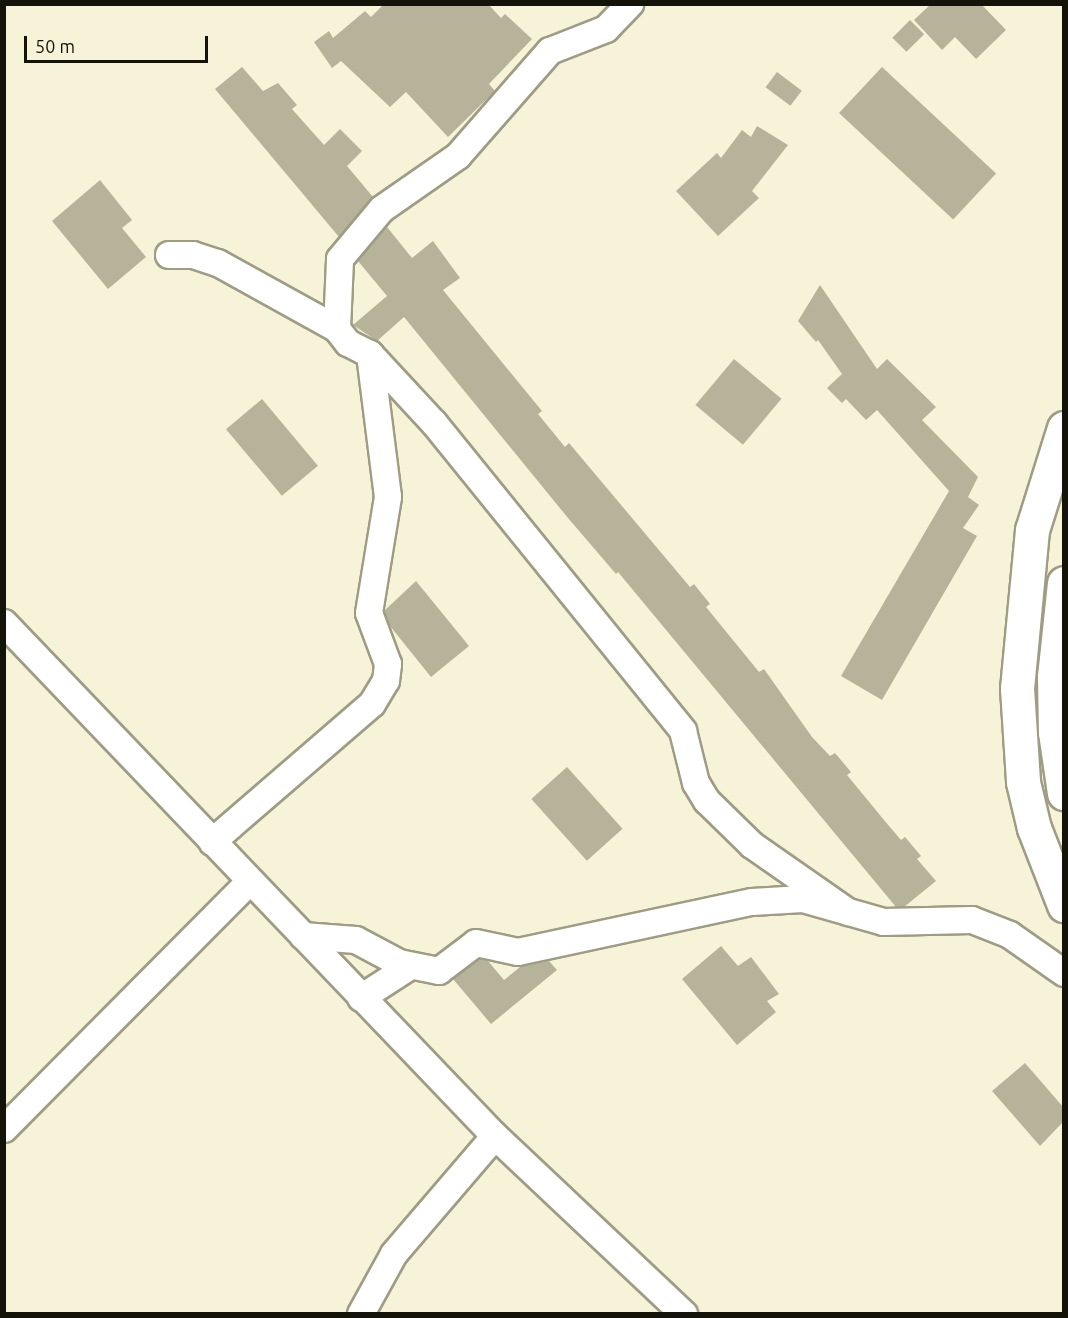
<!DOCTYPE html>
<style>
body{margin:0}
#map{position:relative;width:1068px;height:1318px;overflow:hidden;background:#f7f3d9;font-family:Ubuntu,sans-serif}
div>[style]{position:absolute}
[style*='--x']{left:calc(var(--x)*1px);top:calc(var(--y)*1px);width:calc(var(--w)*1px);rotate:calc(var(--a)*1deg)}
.building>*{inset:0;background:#b6b39a;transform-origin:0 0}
.roads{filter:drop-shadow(2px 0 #9f9c84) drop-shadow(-2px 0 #9f9c84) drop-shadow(0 2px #9f9c84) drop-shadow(0 -2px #9f9c84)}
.minor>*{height:26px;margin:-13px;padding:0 13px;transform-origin:13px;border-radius:13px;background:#fff}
.highway>*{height:33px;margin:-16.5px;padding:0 16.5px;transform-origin:16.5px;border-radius:16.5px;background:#fff}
span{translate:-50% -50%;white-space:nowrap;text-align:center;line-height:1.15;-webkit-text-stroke:4.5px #f7f3d9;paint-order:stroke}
.frame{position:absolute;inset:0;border:6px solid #14130a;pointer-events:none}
.scale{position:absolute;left:24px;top:36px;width:184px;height:27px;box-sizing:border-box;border:3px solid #14130a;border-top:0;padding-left:8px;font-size:18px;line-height:21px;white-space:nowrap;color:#14130a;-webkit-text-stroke:4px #f7f3d9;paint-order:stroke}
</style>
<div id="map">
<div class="building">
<i style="clip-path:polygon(384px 4px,488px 4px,501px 18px,505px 14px,532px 39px,489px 84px,495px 91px,448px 137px,406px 92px,390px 107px,341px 61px,332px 68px,314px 42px,329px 31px,333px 38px,365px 11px,371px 17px)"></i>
<i style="clip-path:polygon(931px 4px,981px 4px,1006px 30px,976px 59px,955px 37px,942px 50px,914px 20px)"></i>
<i style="left:910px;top:20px;width:20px;height:25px;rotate:45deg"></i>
<i style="clip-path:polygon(242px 67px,263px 91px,278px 83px,297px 105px,292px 109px,324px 145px,340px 129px,362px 151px,347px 166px,373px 197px,339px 237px,215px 89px)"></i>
<i style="left:882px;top:67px;width:156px;height:63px;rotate:43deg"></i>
<i style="left:777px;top:72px;width:31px;height:19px;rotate:37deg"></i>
<i style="clip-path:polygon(757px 126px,788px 145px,752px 191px,759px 198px,718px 236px,676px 191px,717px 153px,721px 158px,742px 130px,751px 137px)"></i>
<i style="clip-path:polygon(100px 180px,132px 220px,122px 228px,146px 257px,108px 289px,52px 221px)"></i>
<i style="clip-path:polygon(387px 227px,412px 258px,433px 241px,460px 278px,443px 290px,542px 411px,538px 414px,565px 447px,569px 443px,690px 587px,694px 584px,710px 604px,706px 607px,759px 672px,764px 669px,812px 737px,830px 756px,835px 753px,851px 772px,847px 775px,884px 820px,901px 840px,905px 837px,921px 856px,917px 859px,936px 881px,904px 907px,896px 907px,618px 572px,616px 574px,568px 518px,404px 317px,377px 341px,353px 325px,387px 296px,358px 261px)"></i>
<i style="clip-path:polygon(820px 285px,877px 369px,887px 359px,936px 407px,922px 420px,978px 477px,968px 497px,979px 505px,963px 528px,977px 536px,882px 700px,841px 676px,949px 491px,877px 410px,866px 420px,846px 399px,842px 403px,827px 388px,842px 374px,818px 340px,816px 342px,798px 321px)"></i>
<i style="left:734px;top:359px;width:62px;height:60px;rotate:40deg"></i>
<i style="left:262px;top:399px;width:87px;height:47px;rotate:50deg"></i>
<i style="clip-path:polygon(416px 581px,469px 646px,431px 677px,390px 626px,384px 611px)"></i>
<i style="left:567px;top:767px;width:83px;height:48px;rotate:48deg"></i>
<i style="clip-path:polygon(721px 946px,738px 966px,751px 957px,779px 994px,767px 1001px,776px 1012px,737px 1045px,682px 979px)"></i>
<i style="clip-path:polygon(480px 959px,488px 961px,504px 980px,520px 967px,549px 961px,557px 970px,491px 1024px,453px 979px)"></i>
<i style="clip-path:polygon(1025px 1063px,1064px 1108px,1064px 1121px,1040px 1146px,992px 1091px)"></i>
</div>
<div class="roads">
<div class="minor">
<i style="--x:169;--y:255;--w:24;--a:0"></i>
<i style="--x:193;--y:255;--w:26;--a:18"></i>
<i style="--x:218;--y:263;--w:136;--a:29"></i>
<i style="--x:337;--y:329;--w:18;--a:52"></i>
<i style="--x:348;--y:343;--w:25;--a:27"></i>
<i style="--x:370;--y:354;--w:94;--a:47.2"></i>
<i style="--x:434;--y:423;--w:396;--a:51"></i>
<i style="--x:683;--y:731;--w:54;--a:76"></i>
<i style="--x:696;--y:783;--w:21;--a:59"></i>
<i style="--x:707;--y:801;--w:63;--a:44.4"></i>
<i style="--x:752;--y:845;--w:117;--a:34.9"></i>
<i style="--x:337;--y:329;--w:70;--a:-87.5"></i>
<i style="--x:340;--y:259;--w:65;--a:-50"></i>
<i style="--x:382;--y:209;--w:93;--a:-34.9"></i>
<i style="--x:458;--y:156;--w:140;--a:-48.8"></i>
<i style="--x:550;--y:51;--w:60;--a:-21.4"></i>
<i style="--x:606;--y:29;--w:35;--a:-46"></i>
<i style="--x:4;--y:623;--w:710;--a:46.26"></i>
<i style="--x:495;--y:1136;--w:260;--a:43.3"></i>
<i style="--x:212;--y:842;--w:211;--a:-40.8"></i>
<i style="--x:372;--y:704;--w:27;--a:-59"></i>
<i style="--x:386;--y:681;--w:17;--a:-83"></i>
<i style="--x:388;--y:664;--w:54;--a:-110.4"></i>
<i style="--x:369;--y:613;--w:118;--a:-80.7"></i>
<i style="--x:388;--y:497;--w:144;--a:-97.2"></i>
<i style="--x:303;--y:936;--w:53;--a:4.3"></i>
<i style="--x:356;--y:940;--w:49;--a:28.1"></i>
<i style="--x:399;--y:963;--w:41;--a:11.3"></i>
<i style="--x:439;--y:971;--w:46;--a:-37.1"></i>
<i style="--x:476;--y:943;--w:43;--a:12.1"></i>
<i style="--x:518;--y:952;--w:239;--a:-12.1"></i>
<i style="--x:752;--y:902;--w:51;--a:-3.4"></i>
<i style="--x:803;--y:899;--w:84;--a:15.9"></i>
<i style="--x:884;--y:922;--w:88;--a:-1.3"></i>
<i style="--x:972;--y:920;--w:41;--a:21.5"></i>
<i style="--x:1010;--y:935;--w:66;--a:35.1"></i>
<i style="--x:361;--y:998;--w:57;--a:-32.9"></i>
<i style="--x:4;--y:1129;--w:348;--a:-45.2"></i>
<i style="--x:361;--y:1314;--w:68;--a:-61.2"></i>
<i style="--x:394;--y:1254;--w:155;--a:-49.4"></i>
</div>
<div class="highway">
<i style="--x:1064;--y:428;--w:107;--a:107.4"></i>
<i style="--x:1032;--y:530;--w:159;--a:95.4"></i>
<i style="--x:1017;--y:688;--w:94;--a:86.3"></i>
<i style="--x:1023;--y:782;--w:47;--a:76.6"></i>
<i style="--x:1034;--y:828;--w:83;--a:68.7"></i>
<i style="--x:1064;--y:583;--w:95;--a:96.1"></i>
<i style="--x:1054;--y:677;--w:55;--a:89"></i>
<i style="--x:1055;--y:732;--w:62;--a:81.6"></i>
</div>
</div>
<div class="frame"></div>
<div class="scale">50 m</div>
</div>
